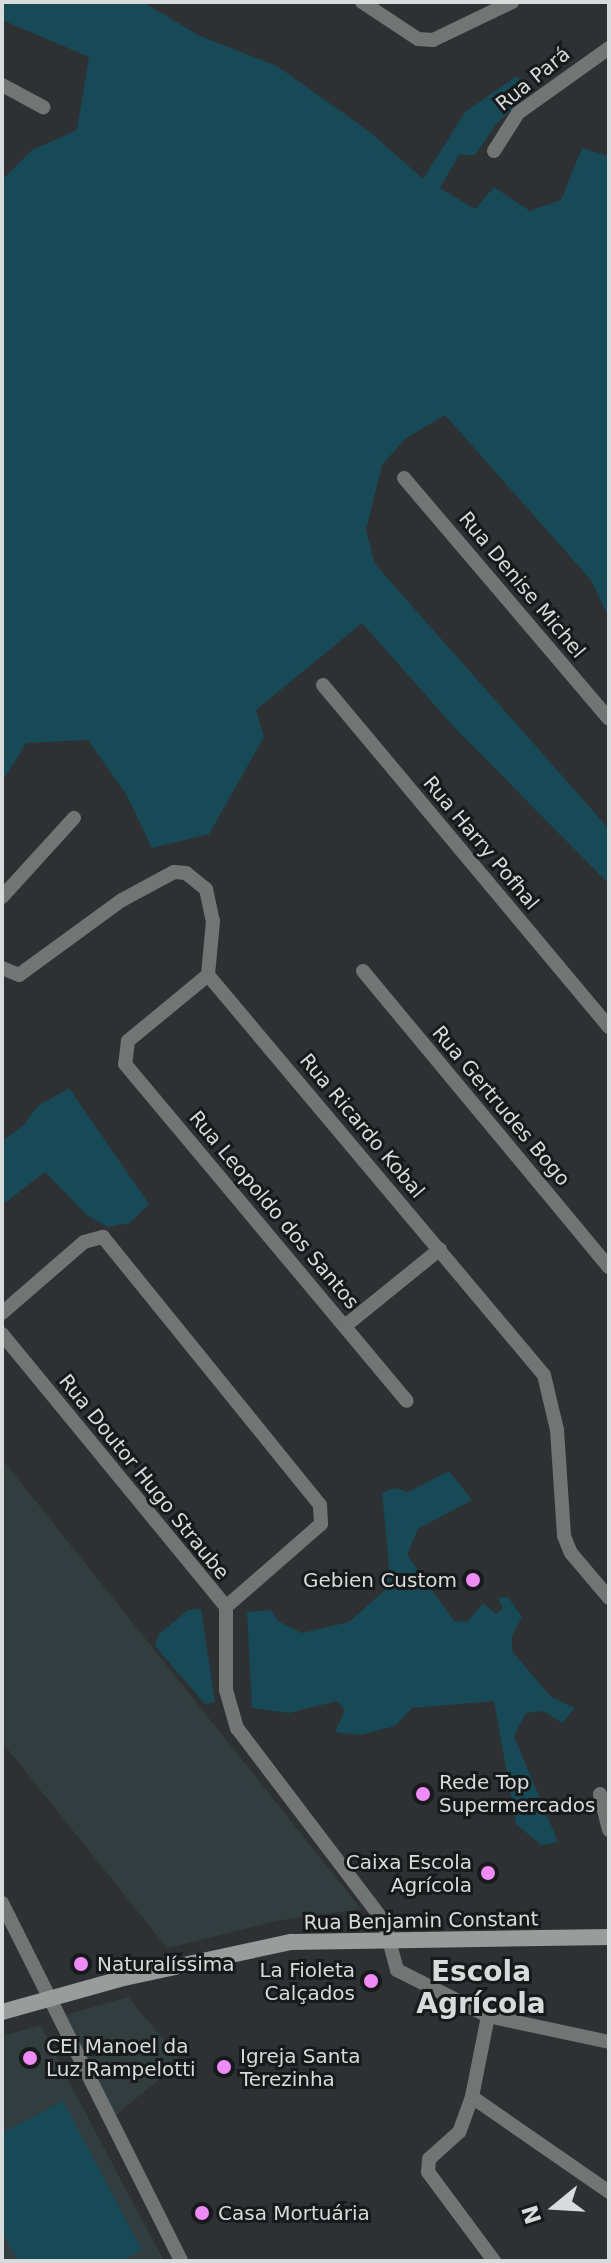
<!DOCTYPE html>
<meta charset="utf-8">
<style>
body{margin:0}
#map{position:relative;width:611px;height:2263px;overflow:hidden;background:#2e3133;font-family:"DejaVu Sans",sans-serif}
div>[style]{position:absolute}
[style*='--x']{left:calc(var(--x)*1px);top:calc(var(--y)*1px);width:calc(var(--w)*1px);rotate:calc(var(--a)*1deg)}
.built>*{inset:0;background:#323d40}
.green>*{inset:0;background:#174956}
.minor>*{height:14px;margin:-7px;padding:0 7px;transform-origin:7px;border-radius:7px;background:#737575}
.secondary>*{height:16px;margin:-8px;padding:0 8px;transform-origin:8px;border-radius:8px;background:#989c9b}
.dots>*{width:22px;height:22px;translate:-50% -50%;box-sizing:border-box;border:4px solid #17191a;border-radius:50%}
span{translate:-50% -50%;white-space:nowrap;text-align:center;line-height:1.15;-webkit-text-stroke:6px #17191a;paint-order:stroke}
.street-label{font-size:20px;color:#d8dbdb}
.poi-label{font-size:20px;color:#d8dbdb}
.right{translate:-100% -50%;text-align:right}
.left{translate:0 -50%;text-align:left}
.district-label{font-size:28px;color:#d8dbdb;font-weight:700}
.frame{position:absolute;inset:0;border:4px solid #d8dbdb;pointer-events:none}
.north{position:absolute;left:515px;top:2167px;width:80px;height:80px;-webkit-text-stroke:6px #17191a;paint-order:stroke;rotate:252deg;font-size:22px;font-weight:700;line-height:32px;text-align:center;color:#d8dbdb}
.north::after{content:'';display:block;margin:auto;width:28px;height:36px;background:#d8dbdb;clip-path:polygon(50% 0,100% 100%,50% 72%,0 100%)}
</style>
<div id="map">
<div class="built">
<i style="clip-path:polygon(2px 1459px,361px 1909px,276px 1921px,167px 1948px,2px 1742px)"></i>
<i style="clip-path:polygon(128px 1997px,181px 2061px,116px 2115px,66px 2015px)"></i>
<i style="clip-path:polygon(41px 2025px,68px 2080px,164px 2261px,2px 2261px,2px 2036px)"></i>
</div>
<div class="green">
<i style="clip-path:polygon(2px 2px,143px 2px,200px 36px,277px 66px,370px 132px,423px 179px,465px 112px,517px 76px,531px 92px,497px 123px,475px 155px,459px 155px,440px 188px,475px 209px,494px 187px,530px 211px,561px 200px,582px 148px,609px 156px,609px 618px,591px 580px,445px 415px,405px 439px,382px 465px,366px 530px,375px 564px,609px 829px,609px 884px,455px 728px,362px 623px,256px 710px,264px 737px,209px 834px,152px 848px,126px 794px,88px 740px,26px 743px,2px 782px,2px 180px,32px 150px,77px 130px,89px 57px,2px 20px)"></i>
<i style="clip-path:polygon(69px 1088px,149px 1204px,130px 1223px,108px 1227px,87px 1215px,45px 1172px,2px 1205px,2px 1141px,23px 1126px,38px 1106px)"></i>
<i style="clip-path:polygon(449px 1471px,472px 1500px,418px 1529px,407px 1555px,454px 1621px,467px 1622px,483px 1603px,496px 1614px,503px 1608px,498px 1598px,508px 1597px,522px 1617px,512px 1636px,512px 1651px,551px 1697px,575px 1708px,562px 1723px,544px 1711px,526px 1713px,514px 1736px,558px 1842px,541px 1845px,516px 1824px,494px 1701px,412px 1708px,395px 1726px,360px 1735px,335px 1732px,345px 1710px,337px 1701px,289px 1713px,252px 1708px,247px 1612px,271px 1610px,278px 1621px,302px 1633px,349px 1622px,386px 1589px,389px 1565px,382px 1493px,395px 1488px,408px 1492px)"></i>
<i style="clip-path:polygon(201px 1609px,215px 1702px,205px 1704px,155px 1646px,159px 1634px,188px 1610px)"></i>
<i style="clip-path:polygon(63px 2101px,142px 2250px,122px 2261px,18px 2261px,2px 2231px,2px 2133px)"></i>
</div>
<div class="minor">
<i style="--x:362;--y:2;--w:67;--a:33.5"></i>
<i style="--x:418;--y:39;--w:15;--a:4"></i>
<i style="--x:433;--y:40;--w:88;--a:-25.7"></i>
<i style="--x:2;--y:85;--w:47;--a:28.2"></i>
<i style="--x:494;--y:151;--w:45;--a:-57.7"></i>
<i style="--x:518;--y:113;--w:112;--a:-35.5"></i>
<i style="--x:404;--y:478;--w:316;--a:49.6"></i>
<i style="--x:323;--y:685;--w:446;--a:50.1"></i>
<i style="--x:2;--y:897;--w:107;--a:-47.7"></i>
<i style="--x:2;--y:968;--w:18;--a:22"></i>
<i style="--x:19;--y:975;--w:127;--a:-36.1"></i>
<i style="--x:122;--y:900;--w:59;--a:-28.3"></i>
<i style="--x:174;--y:872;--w:12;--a:5"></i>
<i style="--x:186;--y:873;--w:26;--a:39"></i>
<i style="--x:206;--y:889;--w:33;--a:78"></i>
<i style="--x:213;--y:921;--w:54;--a:95.3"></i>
<i style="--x:208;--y:975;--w:522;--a:49.97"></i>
<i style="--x:544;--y:1375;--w:57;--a:76.7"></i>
<i style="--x:557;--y:1430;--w:106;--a:86.2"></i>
<i style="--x:564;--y:1536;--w:18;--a:68"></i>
<i style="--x:571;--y:1553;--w:59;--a:49.8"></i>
<i style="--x:363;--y:971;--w:385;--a:50.3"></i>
<i style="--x:208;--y:975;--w:104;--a:140.5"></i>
<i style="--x:128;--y:1041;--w:23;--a:97"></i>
<i style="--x:125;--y:1064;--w:439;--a:50.1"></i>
<i style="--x:2;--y:1313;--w:108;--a:-40.9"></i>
<i style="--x:84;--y:1242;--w:20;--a:-15"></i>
<i style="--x:103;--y:1237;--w:345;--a:51"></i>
<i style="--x:320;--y:1505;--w:19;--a:87"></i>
<i style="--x:321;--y:1524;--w:126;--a:138.9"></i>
<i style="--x:345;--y:1326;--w:122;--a:-39"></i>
<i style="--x:2;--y:1334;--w:353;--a:50.6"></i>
<i style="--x:226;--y:1607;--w:83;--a:90"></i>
<i style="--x:226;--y:1690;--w:40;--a:74"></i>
<i style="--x:237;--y:1728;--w:243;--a:52.8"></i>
<i style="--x:384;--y:1922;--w:50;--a:74.8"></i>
<i style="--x:397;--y:1970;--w:102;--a:26.8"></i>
<i style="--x:488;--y:2016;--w:124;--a:12.1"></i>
<i style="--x:600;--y:1794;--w:37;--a:76"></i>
<i style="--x:2;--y:1903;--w:400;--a:63.4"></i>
<i style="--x:488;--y:2016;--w:83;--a:101.2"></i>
<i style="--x:472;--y:2097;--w:37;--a:110"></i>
<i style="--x:459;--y:2132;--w:40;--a:138"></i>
<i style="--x:429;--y:2159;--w:13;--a:94"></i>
<i style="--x:428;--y:2172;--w:111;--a:53.4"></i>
<i style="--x:472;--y:2097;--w:167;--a:34.7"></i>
</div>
<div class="secondary">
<i style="--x:2;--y:2012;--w:127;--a:-15.6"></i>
<i style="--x:124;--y:1978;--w:171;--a:-12.2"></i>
<i style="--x:291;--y:1942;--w:318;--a:-0.9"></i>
</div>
<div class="dots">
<i style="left:473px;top:1580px;background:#ef8bf7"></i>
<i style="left:423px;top:1794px;background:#ef8bf7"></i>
<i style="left:488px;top:1873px;background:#ef8bf7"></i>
<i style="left:81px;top:1964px;background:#ef8bf7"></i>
<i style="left:371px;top:1981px;background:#ef8bf7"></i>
<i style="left:30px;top:2058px;background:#ef8bf7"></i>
<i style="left:224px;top:2067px;background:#ef8bf7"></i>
<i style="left:202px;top:2213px;background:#ef8bf7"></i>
</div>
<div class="street-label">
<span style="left:533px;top:79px;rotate:-39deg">Rua Pará</span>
<span style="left:522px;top:585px;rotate:50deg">Rua Denise Michel</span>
<span style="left:481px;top:843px;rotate:50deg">Rua Harry Pofhal</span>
<span style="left:501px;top:1106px;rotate:50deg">Rua Gertrudes Bogo</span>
<span style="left:362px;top:1126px;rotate:50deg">Rua Ricardo Kobal</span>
<span style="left:274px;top:1210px;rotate:50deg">Rua Leopoldo dos Santos</span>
<span style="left:144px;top:1477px;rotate:51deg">Rua Doutor Hugo Straube</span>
<span style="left:421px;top:1921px;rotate:-1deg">Rua Benjamin Constant</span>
</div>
<div class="poi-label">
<span class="right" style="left:457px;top:1580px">Gebien Custom</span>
<span class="left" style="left:439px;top:1794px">Rede Top<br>Supermercados</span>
<span class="right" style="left:472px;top:1874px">Caixa Escola<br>Agrícola</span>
<span class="left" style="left:97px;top:1964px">Naturalíssima</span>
<span class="right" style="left:355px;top:1982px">La Fioleta<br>Calçados</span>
<span class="left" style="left:46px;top:2058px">CEI Manoel da<br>Luz Rampelotti</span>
<span class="left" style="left:240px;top:2068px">Igreja Santa<br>Terezinha</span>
<span class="left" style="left:218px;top:2213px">Casa Mortuária</span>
</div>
<div class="district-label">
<span style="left:481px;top:1988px">Escola<br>Agrícola</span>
</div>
<div class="frame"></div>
<div class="north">N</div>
</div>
